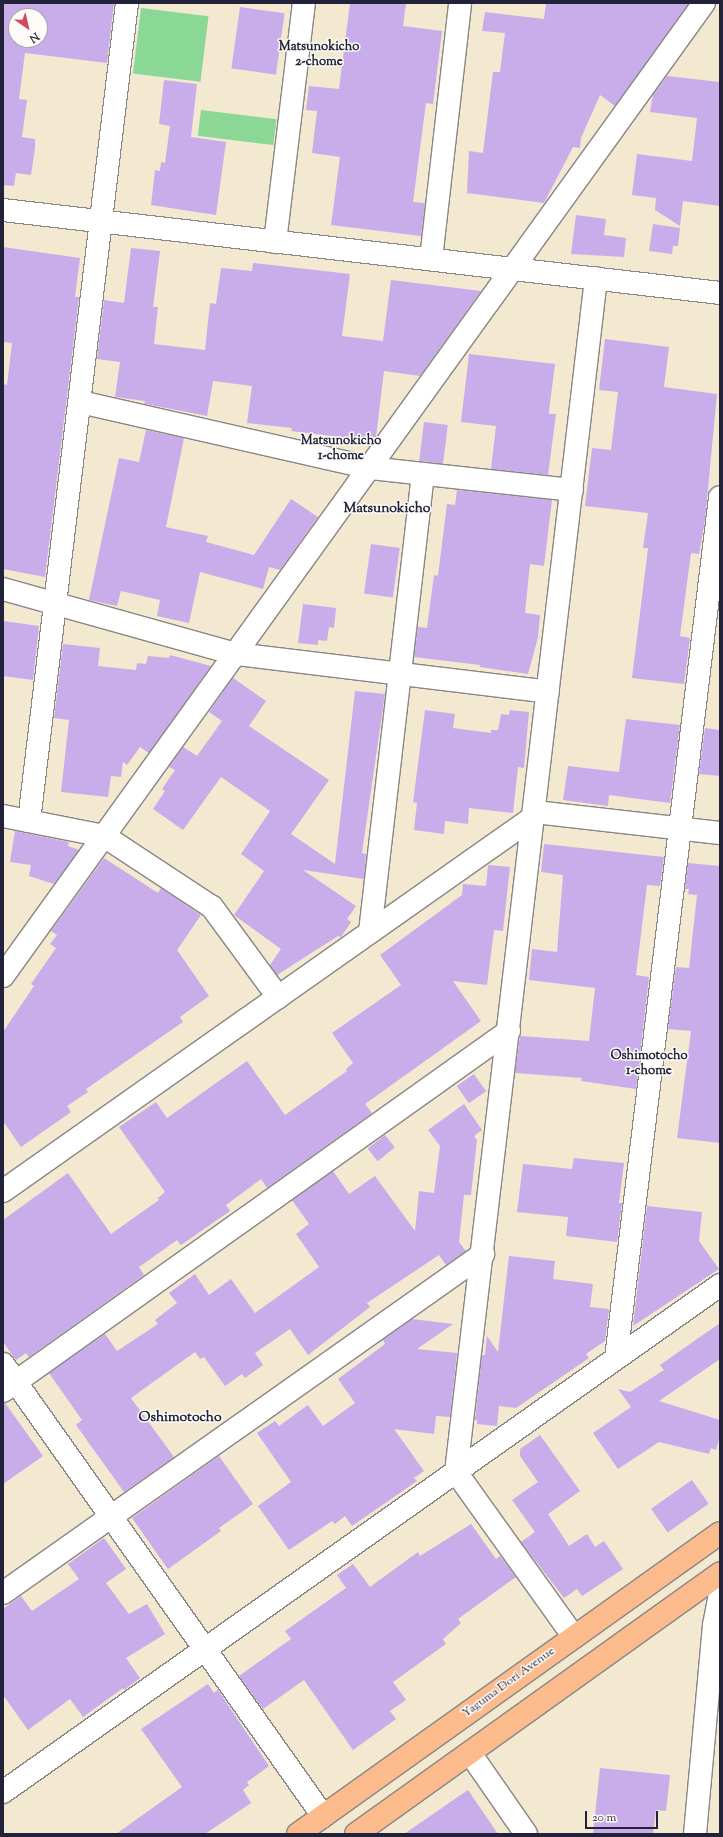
<!DOCTYPE html>
<style>
body{margin:0}
#map{position:relative;width:723px;height:1837px;overflow:hidden;background:#f3e8d0;font-family:"Sorts Mill Goudy",serif}
div>[style]{position:absolute}
[style*='--x']{left:calc(var(--x)*1px);top:calc(var(--y)*1px);width:calc(var(--w)*1px);rotate:calc(var(--a)*1deg)}
.green>*{inset:0;background:#8ad796;transform-origin:0 0}
.building>*{inset:0;background:#c8adea;transform-origin:0 0}
.roads{filter:drop-shadow(1px 0 #8a8586) drop-shadow(-1px 0 #8a8586) drop-shadow(0 1px #8a8586) drop-shadow(0 -1px #8a8586)}
.minor>*{height:22px;margin:-11px;padding:0 11px;transform-origin:11px;border-radius:11px;background:#fff}
.major>*{height:22px;margin:-11px;padding:0 11px;transform-origin:11px;border-radius:11px;background:#fbbb8c}
span{translate:-50% -50%;white-space:nowrap;text-align:center;line-height:1.15;-webkit-text-stroke:3px #fdfcf7;paint-order:stroke}
.street-label{font-size:12px;color:#22223b}
.neighbourhood-label{font-size:13px;color:#22223b;font-weight:700}
.quarter-label{font-size:14px;color:#22223b;font-weight:700}
.frame{position:absolute;inset:0;border:4px solid #22223b;pointer-events:none}
.north{position:absolute;left:8px;top:8px;width:40px;height:40px;box-sizing:border-box;background:#fdfcf7;border:1px solid #a5a5ac;border-radius:50%;rotate:146deg;font-size:11px;font-weight:700;line-height:16px;text-align:center;color:#22223b}
.north::after{content:'';display:block;margin:auto;width:14px;height:18px;background:#d1495b;clip-path:polygon(50% 0,100% 100%,50% 72%,0 100%)}
.scale{position:absolute;left:585px;top:1811px;width:73px;height:18px;box-sizing:border-box;border:2px solid #22223b;border-top:0;padding-left:5px;font-size:12px;line-height:14px;white-space:nowrap;color:#22223b;-webkit-text-stroke:3px #fdfcf7;paint-order:stroke}
</style>
<div id="map">
<div class="green">
<i style="left:141px;top:8px;width:68px;height:66px;rotate:7deg"></i>
<i style="left:201px;top:110px;width:76px;height:26px;rotate:7deg"></i>
</div>
<div class="building">
<i style="clip-path:polygon(evenodd,3px 3px,114px 3px,107px 63px,25px 53px,19px 99px,27px 100px,22px 137px,35px 139px,35px 148px,31px 175px,16px 173px,14px 186px,3px 185px,3px 3px,16px 16px,40px 16px,40px 40px,16px 40px,16px 16px)"></i>
<i style="clip-path:polygon(350px 3px,406px 3px,403px 26px,442px 31px,433px 104px,426px 103px,413px 202px,425px 203px,421px 236px,331px 225px,340px 157px,312px 153px,317px 111px,306px 110px,309px 86px,339px 89px)"></i>
<i style="clip-path:polygon(546px 3px,689px 3px,615px 106px,600px 95px,581px 138px,580px 148px,573px 147px,544px 203px,467px 193px,469px 151px,483px 153px,493px 72px,500px 72px,505px 33px,482px 31px,485px 12px,544px 19px)"></i>
<i style="left:240px;top:7px;width:45px;height:62px;rotate:8deg"></i>
<i style="clip-path:polygon(667px 76px,720px 82px,720px 206px,683px 201px,680px 226px,655px 210px,656px 198px,632px 195px,637px 154px,692px 161px,697px 118px,650px 112px,653px 95px)"></i>
<i style="clip-path:polygon(164px 80px,197px 84px,191px 137px,226px 142px,216px 215px,151px 205px,155px 170px,160px 171px,161px 162px,165px 163px,170px 126px,159px 124px)"></i>
<i style="clip-path:polygon(576px 215px,606px 219px,604px 235px,626px 238px,624px 257px,571px 254px)"></i>
<i style="clip-path:polygon(653px 224px,680px 228px,678px 246px,673px 246px,672px 254px,649px 251px)"></i>
<i style="clip-path:polygon(3px 247px,80px 258px,75px 297px,79px 297px,45px 577px,3px 569px,3px 384px,7px 385px,12px 343px,3px 342px)"></i>
<i style="clip-path:polygon(131px 248px,160px 251px,153px 307px,158px 307px,154px 344px,205px 350px,210px 303px,216px 304px,221px 268px,252px 271px,253px 263px,350px 274px,342px 336px,383px 341px,391px 280px,481px 291px,420px 376px,384px 371px,376px 437px,373px 441px,291px 431px,292px 428px,247px 423px,252px 386px,213px 381px,207px 416px,151px 405px,144px 404px,145px 401px,115px 397px,120px 362px,97px 359px,104px 300px,124px 303px)"></i>
<i style="clip-path:polygon(605px 339px,669px 347px,664px 387px,717px 394px,705px 520px,699px 554px,691px 553px,680px 636px,690px 638px,684px 684px,632px 678px,648px 548px,643px 548px,648px 513px,585px 506px,592px 448px,611px 450px,618px 392px,599px 390px)"></i>
<i style="clip-path:polygon(469px 354px,555px 364px,549px 411px,549px 414px,556px 414px,548px 475px,491px 469px,496px 426px,461px 422px)"></i>
<i style="left:424px;top:422px;width:24px;height:39px;rotate:7deg"></i>
<i style="clip-path:polygon(146px 430px,184px 438px,166px 527px,208px 536px,206px 542px,254px 555px,291px 499px,318px 517px,280px 570px,269px 567px,263px 589px,200px 572px,189px 623px,157px 616px,160px 600px,121px 591px,117px 606px,89px 600px,119px 458px,139px 462px)"></i>
<i style="clip-path:polygon(457px 490px,552px 500px,544px 566px,530px 564px,525px 613px,540px 615px,538px 637px,528px 674px,480px 667px,480px 665px,414px 657px,418px 627px,427px 628px,434px 575px,438px 576px,447px 504px,455px 505px)"></i>
<i style="left:371px;top:544px;width:29px;height:50px;rotate:8deg"></i>
<i style="clip-path:polygon(303px 604px,336px 608px,334px 628px,329px 627px,327px 641px,318px 640px,318px 645px,298px 643px)"></i>
<i style="clip-path:polygon(3px 621px,39px 626px,33px 680px,3px 676px)"></i>
<i style="clip-path:polygon(63px 644px,100px 648px,98px 666px,136px 670px,137px 663px,146px 664px,148px 656px,169px 658px,170px 655px,211px 666px,149px 753px,140px 747px,127px 765px,123px 762px,121px 777px,111px 776px,108px 797px,61px 792px,69px 720px,54px 718px)"></i>
<i style="clip-path:polygon(233px 678px,266px 701px,249px 726px,329px 780px,291px 834px,335px 864px,355px 691px,385px 694px,362px 853px,366px 854px,364px 879px,303px 870px,356px 906px,347px 919px,351px 922px,341px 937px,338px 936px,277px 975px,270px 965px,281px 949px,234px 915px,264px 871px,241px 854px,270px 811px,221px 777px,183px 830px,153px 809px,165px 791px,162px 789px,175px 770px,169px 767px,183px 747px,197px 756px,222px 721px,209px 712px)"></i>
<i style="clip-path:polygon(425px 710px,455px 714px,453px 728px,491px 733px,491px 730px,498px 730px,501px 714px,509px 715px,510px 710px,529px 712px,524px 768px,518px 767px,513px 813px,469px 808px,468px 824px,445px 821px,444px 834px,414px 830px,417px 803px,413px 802px)"></i>
<i style="clip-path:polygon(626px 719px,680px 725px,670px 803px,609px 795px,608px 806px,563px 800px,568px 766px,619px 772px)"></i>
<i style="clip-path:polygon(705px 728px,720px 730px,720px 776px,699px 774px)"></i>
<i style="clip-path:polygon(15px 831px,69px 842px,68px 846px,79px 850px,54px 884px,29px 876px,31px 865px,10px 862px)"></i>
<i style="clip-path:polygon(544px 844px,664px 857px,660px 886px,647px 885px,636px 975px,649px 977px,636px 1089px,581px 1081px,582px 1078px,515px 1073px,520px 1036px,589px 1041px,595px 988px,529px 980px,532px 949px,557px 952px,563px 875px,541px 872px)"></i>
<i style="clip-path:polygon(104px 858px,158px 893px,161px 888px,201px 915px,177px 950px,209px 996px,180px 1017px,183px 1022px,86px 1089px,88px 1092px,67px 1106px,71px 1112px,21px 1147px,3px 1121px,3px 1032px,34px 986px,31px 984px,56px 948px,50px 944px,57px 935px,51px 931px)"></i>
<i style="clip-path:polygon(688px 863px,720px 866px,720px 1143px,677px 1138px,691px 1031px,668px 1029px,676px 967px,689px 968px,697px 895px,688px 894px,689px 889px,685px 889px)"></i>
<i style="clip-path:polygon(488px 865px,510px 867px,503px 931px,494px 930px,487px 985px,453px 981px,481px 1021px,365px 1104px,372px 1113px,267px 1188px,261px 1179px,226px 1205px,230px 1211px,181px 1245px,177px 1240px,139px 1267px,144px 1275px,29px 1357px,26px 1353px,16px 1360px,3px 1342px,3px 1220px,68px 1173px,111px 1234px,159px 1200px,158px 1198px,165px 1192px,119px 1127px,156px 1102px,167px 1118px,247px 1061px,285px 1115px,347px 1071px,346px 1069px,353px 1063px,332px 1033px,401px 985px,380px 955px,462px 895px,463px 884px,486px 886px)"></i>
<i style="left:474px;top:1074px;width:21px;height:21px;rotate:55deg"></i>
<i style="clip-path:polygon(464px 1104px,482px 1130px,474px 1136px,477px 1140px,471px 1195px,464px 1195px,459px 1242px,466px 1251px,446px 1265px,439px 1255px,367px 1303px,370px 1307px,308px 1355px,290px 1329px,255px 1353px,263px 1365px,245px 1378px,242px 1374px,225px 1386px,204px 1357px,200px 1359px,195px 1352px,131px 1398px,174px 1457px,124px 1492px,76px 1425px,82px 1420px,49px 1373px,105px 1334px,117px 1351px,158px 1324px,155px 1320px,177px 1303px,169px 1293px,195px 1274px,209px 1295px,231px 1279px,255px 1313px,301px 1280px,319px 1267px,296px 1234px,309px 1224px,292px 1200px,333px 1171px,349px 1194px,375px 1176px,415px 1231px,419px 1191px,434px 1193px,440px 1146px,428px 1130px)"></i>
<i style="left:385px;top:1135px;width:16px;height:22px;rotate:52deg"></i>
<i style="clip-path:polygon(574px 1158px,624px 1163px,619px 1203px,622px 1203px,617px 1242px,566px 1236px,568px 1217px,517px 1212px,523px 1164px,572px 1169px)"></i>
<i style="clip-path:polygon(647px 1206px,702px 1212px,699px 1241px,719px 1269px,633px 1326px)"></i>
<i style="clip-path:polygon(509px 1256px,555px 1261px,553px 1279px,593px 1284px,590px 1307px,609px 1309px,605px 1341px,586px 1354px,589px 1358px,516px 1408px,499px 1406px,497px 1426px,477px 1424px,477px 1420px,475px 1420px,482px 1355px,485px 1355px,487px 1336px,498px 1352px)"></i>
<i style="clip-path:polygon(412px 1319px,453px 1324px,417px 1349px,457px 1353px,450px 1417px,436px 1416px,434px 1434px,394px 1429px,424px 1471px,414px 1478px,417px 1481px,352px 1526px,345px 1516px,335px 1524px,332px 1521px,289px 1550px,258px 1506px,291px 1482px,257px 1433px,275px 1421px,279px 1426px,308px 1405px,323px 1426px,355px 1403px,338px 1379px,385px 1344px,383px 1340px)"></i>
<i style="clip-path:polygon(720px 1323px,720px 1359px,659px 1401px,720px 1420px,720px 1436px,716px 1450px,711px 1448px,709px 1454px,659px 1442px,618px 1469px,593px 1433px,631px 1407px,618px 1389px,630px 1392px,664px 1370px,660px 1365px)"></i>
<i style="clip-path:polygon(3px 1403px,5px 1403px,43px 1456px,3px 1484px)"></i>
<i style="clip-path:polygon(540px 1435px,580px 1491px,548px 1514px,569px 1546px,587px 1534px,595px 1547px,604px 1541px,623px 1569px,582px 1596px,577px 1589px,564px 1598px,521px 1542px,535px 1532px,512px 1500px,538px 1482px,520px 1456px,520px 1449px)"></i>
<i style="clip-path:polygon(219px 1456px,253px 1504px,219px 1528px,221px 1531px,168px 1569px,132px 1518px)"></i>
<i style="left:692px;top:1480px;width:29px;height:50px;rotate:55deg"></i>
<i style="clip-path:polygon(471px 1524px,496px 1559px,500px 1556px,516px 1577px,458px 1619px,461px 1623px,443px 1639px,446px 1644px,393px 1682px,406px 1700px,390px 1711px,396px 1719px,353px 1750px,304px 1680px,263px 1709px,239px 1676px,291px 1639px,285px 1631px,346px 1588px,337px 1575px,353px 1564px,370px 1587px,418px 1552px,420px 1556px)"></i>
<i style="clip-path:polygon(104px 1538px,126px 1569px,106px 1583px,129px 1614px,147px 1604px,165px 1634px,126px 1658px,140px 1678px,124px 1690px,123px 1688px,83px 1717px,70px 1699px,28px 1730px,3px 1695px,3px 1609px,21px 1596px,32px 1611px,79px 1579px,68px 1564px)"></i>
<i style="clip-path:polygon(208px 1684px,214px 1693px,218px 1690px,269px 1766px,247px 1782px,249px 1785px,243px 1790px,251px 1803px,205px 1834px,116px 1834px,182px 1787px,141px 1729px)"></i>
<i style="clip-path:polygon(600px 1768px,670px 1775px,666px 1811px,656px 1810px,653px 1834px,593px 1834px)"></i>
<i style="clip-path:polygon(468px 1790px,498px 1834px,404px 1834px,449px 1803px)"></i>
</div>
<div class="roads">
<div class="minor">
<i style="--x:3;--y:210;--w:722;--a:6.6"></i>
<i style="--x:275;--y:242;--w:241;--a:-83.1"></i>
<i style="--x:431;--y:259;--w:258;--a:-83.5"></i>
<i style="--x:80;--y:402;--w:297;--a:12.8"></i>
<i style="--x:370;--y:468;--w:203;--a:6.2"></i>
<i style="--x:3;--y:589;--w:242;--a:15.6"></i>
<i style="--x:236;--y:654;--w:314;--a:6.9"></i>
<i style="--x:535;--y:812;--w:186;--a:6.5"></i>
<i style="--x:3;--y:816;--w:103;--a:11.2"></i>
<i style="--x:104;--y:836;--w:129;--a:33.3"></i>
<i style="--x:212;--y:907;--w:112;--a:53.7"></i>
<i style="--x:29;--y:821;--w:824;--a:-83.17"></i>
<i style="--x:370;--y:932;--w:461;--a:-83.4"></i>
<i style="--x:3;--y:976;--w:1199;--a:-54.23"></i>
<i style="--x:3;--y:1191;--w:651;--a:-35.18"></i>
<i style="--x:616;--y:1358;--w:867;--a:-83.11"></i>
<i style="--x:3;--y:1364;--w:554;--a:54.7"></i>
<i style="--x:3;--y:1391;--w:621;--a:-35.43"></i>
<i style="--x:3;--y:1593;--w:588;--a:-35.23"></i>
<i style="--x:574;--y:1637;--w:203;--a:-125.6"></i>
<i style="--x:456;--y:1472;--w:1202;--a:-83.31"></i>
<i style="--x:470;--y:1753;--w:98;--a:55.3"></i>
<i style="--x:3;--y:1792;--w:878;--a:-35.26"></i>
<i style="--x:695;--y:1834;--w:210;--a:-84.8"></i>
<i style="--x:714;--y:1625;--w:31;--a:-79"></i>
</div>
<div class="major">
<i style="--x:298;--y:1834;--w:518;--a:-35.5"></i>
<i style="--x:356;--y:1834;--w:448;--a:-35.6"></i>
</div>
</div>
<div class="street-label">
<span style="left:509px;top:1683px;rotate:-36deg">Yaguma Dori Avenue</span>
</div>
<div class="neighbourhood-label">
<span style="left:319px;top:55px">Matsunokicho<br>2-chome</span>
<span style="left:341px;top:449px">Matsunokicho<br>1-chome</span>
<span style="left:649px;top:1064px">Oshimotocho<br>1-chome</span>
</div>
<div class="quarter-label">
<span style="left:387px;top:509px">Matsunokicho</span>
<span style="left:180px;top:1418px">Oshimotocho</span>
</div>
<div class="frame"></div>
<div class="north">N</div>
<div class="scale">20 m</div>
</div>
